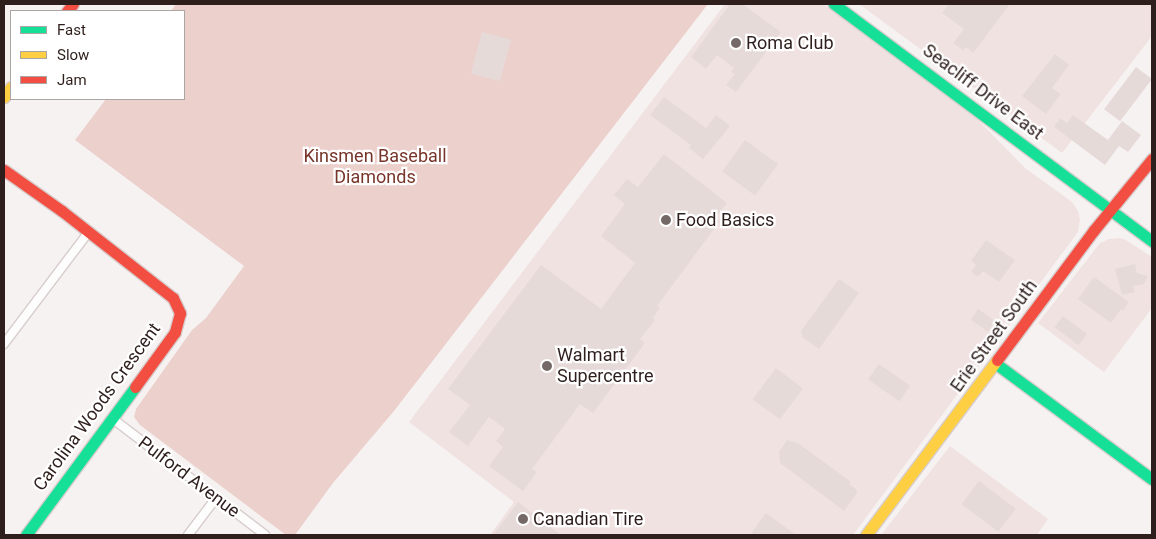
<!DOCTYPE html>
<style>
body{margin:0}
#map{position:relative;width:1156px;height:539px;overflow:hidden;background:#f7f2f2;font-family:Roboto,sans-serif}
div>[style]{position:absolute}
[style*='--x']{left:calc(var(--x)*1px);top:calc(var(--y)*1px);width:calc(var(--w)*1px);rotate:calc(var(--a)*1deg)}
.built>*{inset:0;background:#f0e2e0}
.green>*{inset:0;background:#ebd0cc}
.building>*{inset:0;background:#e6dad9;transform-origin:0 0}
.roads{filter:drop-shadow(1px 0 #d7cdcc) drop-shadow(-1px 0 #d7cdcc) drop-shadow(0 1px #d7cdcc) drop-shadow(0 -1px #d7cdcc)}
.street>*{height:8px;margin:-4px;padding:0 4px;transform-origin:4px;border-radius:4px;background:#fefdfd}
.fast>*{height:11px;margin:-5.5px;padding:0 5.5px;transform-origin:5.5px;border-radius:5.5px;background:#16e098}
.slow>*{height:11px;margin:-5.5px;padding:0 5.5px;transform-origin:5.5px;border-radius:5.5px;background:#ffcf43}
.jam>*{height:11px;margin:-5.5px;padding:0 5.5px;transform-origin:5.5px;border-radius:5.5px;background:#f24e42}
.dots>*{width:14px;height:14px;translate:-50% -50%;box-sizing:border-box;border:2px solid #fff;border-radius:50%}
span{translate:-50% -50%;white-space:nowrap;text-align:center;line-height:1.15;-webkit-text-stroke:4.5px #fff;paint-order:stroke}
.poi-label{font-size:18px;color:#2e1f1c}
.left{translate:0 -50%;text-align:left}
.street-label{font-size:18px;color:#2e1f1c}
.park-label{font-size:18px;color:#77352a}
.frame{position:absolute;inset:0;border:5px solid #2e1f1c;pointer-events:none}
.legend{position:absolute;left:10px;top:10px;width:175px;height:90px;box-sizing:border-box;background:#fff;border:1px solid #aba5a4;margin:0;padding:6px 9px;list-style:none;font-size:15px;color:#2e1f1c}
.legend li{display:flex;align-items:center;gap:10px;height:25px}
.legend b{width:25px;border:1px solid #aba5a4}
</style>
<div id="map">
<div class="built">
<i style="clip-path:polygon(725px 4px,823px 4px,977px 119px,1025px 168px,1072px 202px,1078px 211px,1080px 219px,1078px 232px,853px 535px,490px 535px,514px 502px,409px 422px)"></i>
<i style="clip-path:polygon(859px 4px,1152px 4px,1152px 36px,1062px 153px)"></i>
<i style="clip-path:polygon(1120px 238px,1126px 240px,1152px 257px,1152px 308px,1104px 372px,1038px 323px,1100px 243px,1109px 239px)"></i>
<i style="clip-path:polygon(950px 446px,1048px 519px,1037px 535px,881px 535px)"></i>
</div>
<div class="green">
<i style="clip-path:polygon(176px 4px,708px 4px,394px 411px,333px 483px,295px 535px,286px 535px,140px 425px,134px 417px,136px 409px,192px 330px,206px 318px,244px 266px,75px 140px,106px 99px,184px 99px,184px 11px,171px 11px)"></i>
</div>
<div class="building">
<i style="clip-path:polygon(730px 4px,742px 4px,781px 32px,736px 92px,726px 85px,735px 74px,731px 72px,734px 68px,717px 55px,706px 69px,691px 57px)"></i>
<i style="clip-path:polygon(949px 4px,1010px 4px,973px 53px,966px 47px,963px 50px,953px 43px,964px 29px,942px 13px)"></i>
<i style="left:482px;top:32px;width:30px;height:43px;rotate:15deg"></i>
<i style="clip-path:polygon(1055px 54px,1069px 65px,1052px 88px,1061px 94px,1046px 114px,1022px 96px)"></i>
<i style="left:1136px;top:67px;width:20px;height:53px;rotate:37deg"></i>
<i style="clip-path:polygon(664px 97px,706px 128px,716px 115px,730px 126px,703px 159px,689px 148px,691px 145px,650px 115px)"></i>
<i style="clip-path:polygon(1073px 115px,1108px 140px,1122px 121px,1141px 135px,1128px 152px,1119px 146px,1105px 165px,1054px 127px,1060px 118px,1067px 123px)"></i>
<i style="left:745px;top:140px;width:41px;height:39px;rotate:36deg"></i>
<i style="clip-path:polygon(664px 154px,727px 203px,715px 218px,720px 221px,657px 306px,660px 308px,653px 318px,655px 320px,640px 339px,645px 343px,593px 413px,580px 404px,532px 469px,537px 472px,523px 491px,489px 466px,503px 447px,496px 441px,505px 429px,489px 417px,468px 446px,449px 432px,470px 405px,448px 389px,541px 265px,601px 309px,635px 263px,601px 236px,625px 204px,614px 195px,627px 179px,638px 187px)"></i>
<i style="clip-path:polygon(986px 240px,1015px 260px,999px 282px,983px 271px,978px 277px,971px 272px,976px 265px,971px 261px)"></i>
<i style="clip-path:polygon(1135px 264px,1137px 273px,1148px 276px,1144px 284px,1133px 286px,1135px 292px,1122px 295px,1115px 269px)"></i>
<i style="clip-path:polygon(1094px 277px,1129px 302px,1123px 311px,1121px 309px,1111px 323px,1078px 299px)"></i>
<i style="clip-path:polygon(839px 279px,859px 293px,819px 349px,802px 337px,801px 331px)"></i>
<i style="left:978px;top:309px;width:21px;height:13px;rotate:35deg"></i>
<i style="left:1063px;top:316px;width:30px;height:14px;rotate:37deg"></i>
<i style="left:879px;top:364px;width:38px;height:19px;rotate:35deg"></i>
<i style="left:776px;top:368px;width:34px;height:39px;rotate:37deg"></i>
<i style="clip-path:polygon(787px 440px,798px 443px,851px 482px,849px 484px,856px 489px,857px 493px,844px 511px,780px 463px,779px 452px)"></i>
<i style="left:979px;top:481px;width:46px;height:29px;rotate:37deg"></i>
<i style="clip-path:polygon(518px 502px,561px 535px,493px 535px)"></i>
<i style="clip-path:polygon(766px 513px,796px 535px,750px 535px)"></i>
</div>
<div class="roads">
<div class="street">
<i style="--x:4;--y:344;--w:139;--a:-52.9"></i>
<i style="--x:113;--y:419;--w:191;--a:37.3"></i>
<i style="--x:188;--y:535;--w:46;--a:-52.9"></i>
</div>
<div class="fast">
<i style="--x:834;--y:4;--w:397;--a:36.7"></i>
<i style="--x:995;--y:363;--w:195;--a:36.5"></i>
<i style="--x:26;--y:535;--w:184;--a:-53.6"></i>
</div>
<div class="slow">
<i style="--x:4;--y:97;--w:12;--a:-55"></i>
<i style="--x:866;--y:535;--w:219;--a:-53.2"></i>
</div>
<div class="jam">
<i style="--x:67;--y:11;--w:9;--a:-49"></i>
<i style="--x:4;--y:170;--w:71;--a:35.3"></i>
<i style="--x:62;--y:211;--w:141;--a:38.1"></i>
<i style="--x:173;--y:298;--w:17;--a:65"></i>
<i style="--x:180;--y:313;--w:20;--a:105"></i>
<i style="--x:175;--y:332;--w:68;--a:126"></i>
<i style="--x:997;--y:360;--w:162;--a:-53.3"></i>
<i style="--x:1094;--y:230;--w:92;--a:-50.8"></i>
</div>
</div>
<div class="dots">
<i style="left:736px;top:43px;background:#746967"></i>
<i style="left:666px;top:220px;background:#746967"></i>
<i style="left:547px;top:366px;background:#746967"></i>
<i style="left:523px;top:519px;background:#746967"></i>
</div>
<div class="poi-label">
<span class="left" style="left:746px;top:43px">Roma Club</span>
<span class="left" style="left:676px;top:220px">Food Basics</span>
<span class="left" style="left:557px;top:366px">Walmart<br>Supercentre</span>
<span class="left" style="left:533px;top:519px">Canadian Tire</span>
</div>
<div class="street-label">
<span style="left:983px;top:92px;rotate:37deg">Seacliff Drive East</span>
<span style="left:994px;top:336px;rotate:-54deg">Erie Street South</span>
<span style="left:97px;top:407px;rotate:-54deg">Carolina Woods Crescent</span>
<span style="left:189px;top:477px;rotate:37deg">Pulford Avenue</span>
</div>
<div class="park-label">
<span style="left:375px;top:167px">Kinsmen Baseball<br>Diamonds</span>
</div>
<div class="frame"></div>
<ul class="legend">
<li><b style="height:6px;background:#16e098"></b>Fast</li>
<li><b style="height:6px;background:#ffcf43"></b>Slow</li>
<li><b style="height:6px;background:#f24e42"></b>Jam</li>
</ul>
</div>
